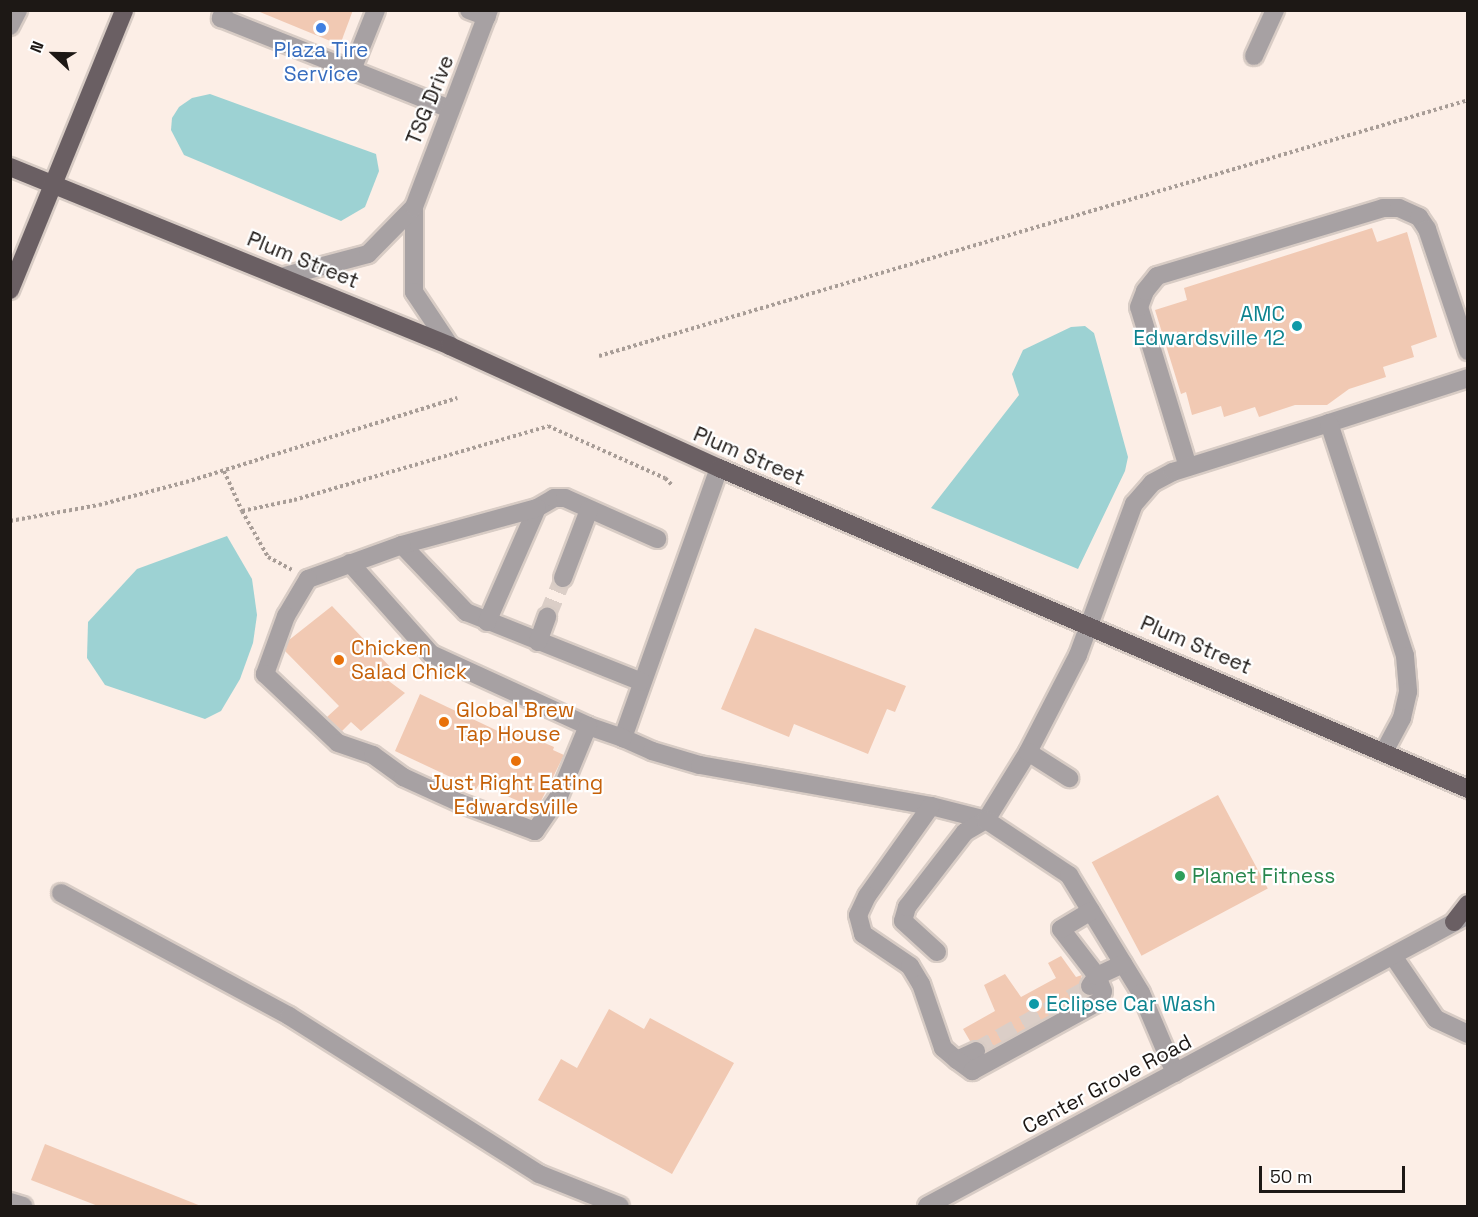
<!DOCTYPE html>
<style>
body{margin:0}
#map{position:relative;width:1478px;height:1217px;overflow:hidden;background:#fceee6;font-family:"Space Grotesk",sans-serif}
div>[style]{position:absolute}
.water>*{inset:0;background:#9dd2d3}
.building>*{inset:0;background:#f1c9b3;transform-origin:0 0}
.minor-tunnel>*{height:18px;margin-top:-9px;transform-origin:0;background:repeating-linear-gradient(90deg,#dbcec7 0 18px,transparent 0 27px)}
.path>*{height:4px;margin-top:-2px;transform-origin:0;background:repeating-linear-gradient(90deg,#a89d97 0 3px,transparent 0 6px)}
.roads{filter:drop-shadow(2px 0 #d8ccc5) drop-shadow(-2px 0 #d8ccc5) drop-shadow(0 2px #d8ccc5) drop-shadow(0 -2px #d8ccc5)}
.minor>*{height:18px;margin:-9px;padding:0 9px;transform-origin:9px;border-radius:9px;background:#a7a1a3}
.major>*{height:18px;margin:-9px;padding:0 9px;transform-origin:9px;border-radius:9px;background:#6a5f63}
.dots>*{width:16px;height:16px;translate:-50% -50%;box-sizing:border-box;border:3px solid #fff;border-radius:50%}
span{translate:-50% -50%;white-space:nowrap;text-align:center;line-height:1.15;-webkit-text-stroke:4.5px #fff;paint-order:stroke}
.shop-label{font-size:21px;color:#366cbe}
.street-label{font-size:21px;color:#1d1815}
.culture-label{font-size:21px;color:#0d838f}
.right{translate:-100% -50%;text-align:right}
.left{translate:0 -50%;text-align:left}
.food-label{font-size:21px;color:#c56008}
.leisure-label{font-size:21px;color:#27864d}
.frame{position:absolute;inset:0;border:12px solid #1d1815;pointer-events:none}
.north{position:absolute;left:24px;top:24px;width:60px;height:60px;-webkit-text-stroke:4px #fff;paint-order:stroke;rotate:292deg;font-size:16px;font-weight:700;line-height:24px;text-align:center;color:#1d1815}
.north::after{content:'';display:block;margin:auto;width:21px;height:27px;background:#1d1815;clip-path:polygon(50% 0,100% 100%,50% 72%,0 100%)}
.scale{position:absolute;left:1259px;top:1166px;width:146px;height:27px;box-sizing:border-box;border:3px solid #1d1815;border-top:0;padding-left:8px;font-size:18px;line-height:21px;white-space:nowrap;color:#1d1815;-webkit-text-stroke:4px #fff;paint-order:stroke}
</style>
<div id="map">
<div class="water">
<i style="clip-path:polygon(210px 94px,376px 154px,379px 171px,365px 207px,341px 221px,184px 155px,171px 130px,172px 118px,179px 107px,192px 98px)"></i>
<i style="clip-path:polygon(1085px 326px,1094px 333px,1128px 457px,1125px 471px,1078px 569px,931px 508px,1019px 395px,1012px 374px,1023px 350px,1071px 327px)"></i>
<i style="clip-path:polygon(227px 536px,252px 579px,257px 615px,253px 643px,240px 679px,221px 711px,205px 719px,105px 685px,87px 658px,88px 622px,137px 569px)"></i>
</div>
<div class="building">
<i style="clip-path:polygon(255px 10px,353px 10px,340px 45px)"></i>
<i style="clip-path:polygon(1372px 228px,1377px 242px,1407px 232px,1437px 337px,1411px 346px,1414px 357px,1383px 367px,1386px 377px,1349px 389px,1327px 405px,1295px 405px,1259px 417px,1255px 407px,1224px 417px,1221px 406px,1192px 415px,1186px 392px,1181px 394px,1155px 310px,1187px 300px,1184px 288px)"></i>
<i style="clip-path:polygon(332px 606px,395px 672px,386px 679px,405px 693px,361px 731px,351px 722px,342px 731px,331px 721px,327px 717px,339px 706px,285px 651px,289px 640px)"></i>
<i style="clip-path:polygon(755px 628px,906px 686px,895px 712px,887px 709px,868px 754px,794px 724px,789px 737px,721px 709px)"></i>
<i style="clip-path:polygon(420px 694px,502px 733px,505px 726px,554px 747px,553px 750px,564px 755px,539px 805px,530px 800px,528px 805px,479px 784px,476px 789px,395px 751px)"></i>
<i style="left:1218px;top:795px;width:106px;height:143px;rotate:62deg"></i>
<i style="clip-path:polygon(1061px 956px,1076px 977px,1082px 975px,1079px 986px,1086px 996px,987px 1050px,982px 1041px,970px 1041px,963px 1029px,995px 1011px,984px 985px,1005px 974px,1021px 997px,1056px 978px,1048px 963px)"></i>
<i style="clip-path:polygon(609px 1009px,644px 1029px,650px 1018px,734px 1063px,672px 1174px,538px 1100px,561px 1059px,577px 1068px)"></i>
<i style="clip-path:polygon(45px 1144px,201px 1206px,98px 1206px,31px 1180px)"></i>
</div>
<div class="minor-tunnel">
<i style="left:547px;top:617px;width:42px;rotate:-67.7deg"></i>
<i style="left:976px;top:1051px;width:129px;rotate:-29.1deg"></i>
</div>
<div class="path">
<i style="left:599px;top:356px;width:906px;rotate:-16.41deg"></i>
<i style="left:224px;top:471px;width:44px;rotate:65.8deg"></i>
<i style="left:242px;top:511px;width:53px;rotate:-11.9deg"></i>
<i style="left:294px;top:500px;width:265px;rotate:-16.2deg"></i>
<i style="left:548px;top:426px;width:128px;rotate:24deg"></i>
<i style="left:665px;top:478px;width:10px;rotate:45deg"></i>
<i style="left:242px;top:511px;width:53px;rotate:60.5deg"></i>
<i style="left:268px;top:557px;width:27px;rotate:28deg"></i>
<i style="left:10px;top:521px;width:90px;rotate:-10.2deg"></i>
<i style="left:99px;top:505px;width:90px;rotate:-14.8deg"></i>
<i style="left:186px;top:482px;width:284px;rotate:-17.2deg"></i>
</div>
<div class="roads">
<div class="minor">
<i style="left:224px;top:10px;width:9px;rotate:111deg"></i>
<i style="left:221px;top:18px;width:246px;rotate:21.7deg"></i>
<i style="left:469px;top:10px;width:19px;rotate:21deg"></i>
<i style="left:10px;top:26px;width:18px;rotate:-63deg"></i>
<i style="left:1254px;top:56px;width:51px;rotate:-65.5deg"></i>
<i style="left:352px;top:70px;width:65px;rotate:-68.2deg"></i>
<i style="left:414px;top:207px;width:85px;rotate:90deg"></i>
<i style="left:414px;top:292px;width:65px;rotate:56.3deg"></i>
<i style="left:285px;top:276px;width:86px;rotate:-14.8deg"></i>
<i style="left:368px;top:254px;width:66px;rotate:-45.6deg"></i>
<i style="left:414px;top:207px;width:211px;rotate:-69.2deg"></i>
<i style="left:1329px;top:423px;width:146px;rotate:-17.9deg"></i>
<i style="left:1188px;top:467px;width:167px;rotate:-107deg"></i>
<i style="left:1139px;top:307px;width:17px;rotate:-69deg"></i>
<i style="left:1145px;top:291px;width:19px;rotate:-51deg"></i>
<i style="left:1157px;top:276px;width:236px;rotate:-16.7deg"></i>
<i style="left:1383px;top:208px;width:16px"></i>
<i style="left:1399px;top:208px;width:22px;rotate:24deg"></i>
<i style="left:1419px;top:217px;width:14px;rotate:56deg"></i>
<i style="left:1427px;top:229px;width:129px;rotate:71.4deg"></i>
<i style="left:719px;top:468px;width:287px;rotate:109.6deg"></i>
<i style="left:623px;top:738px;width:32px;rotate:24deg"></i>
<i style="left:652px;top:751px;width:50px;rotate:16.3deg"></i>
<i style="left:700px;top:765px;width:235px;rotate:10.1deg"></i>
<i style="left:931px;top:806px;width:57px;rotate:14.3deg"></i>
<i style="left:986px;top:820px;width:80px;rotate:-58.3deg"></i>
<i style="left:1028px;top:752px;width:109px;rotate:-62.7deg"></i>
<i style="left:1078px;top:655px;width:161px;rotate:-69.7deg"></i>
<i style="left:1134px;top:504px;width:28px;rotate:-49deg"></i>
<i style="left:1152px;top:483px;width:24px;rotate:-28deg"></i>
<i style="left:1173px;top:472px;width:164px;rotate:-17.4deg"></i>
<i style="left:1329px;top:423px;width:245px;rotate:71.9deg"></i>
<i style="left:1405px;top:656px;width:36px;rotate:85deg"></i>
<i style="left:1408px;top:692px;width:27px;rotate:103deg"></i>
<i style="left:1402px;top:718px;width:38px;rotate:118deg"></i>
<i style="left:537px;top:508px;width:20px;rotate:-30deg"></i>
<i style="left:554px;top:498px;width:11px"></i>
<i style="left:565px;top:498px;width:101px;rotate:24deg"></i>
<i style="left:402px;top:545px;width:93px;rotate:46.3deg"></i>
<i style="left:466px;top:612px;width:189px;rotate:21.7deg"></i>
<i style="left:350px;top:563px;width:122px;rotate:48.3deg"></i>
<i style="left:431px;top:654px;width:173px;rotate:24.6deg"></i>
<i style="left:588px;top:726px;width:37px;rotate:19deg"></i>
<i style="left:563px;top:578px;width:73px;rotate:-69.1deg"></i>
<i style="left:487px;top:622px;width:124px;rotate:-66.3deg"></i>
<i style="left:537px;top:508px;width:140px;rotate:164.7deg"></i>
<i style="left:402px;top:545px;width:100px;rotate:160.1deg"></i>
<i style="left:308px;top:579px;width:43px;rotate:120.7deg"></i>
<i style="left:286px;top:616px;width:62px;rotate:109.9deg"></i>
<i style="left:265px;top:674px;width:100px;rotate:43.4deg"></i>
<i style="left:338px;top:743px;width:37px;rotate:19deg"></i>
<i style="left:373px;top:755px;width:37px;rotate:36deg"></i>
<i style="left:403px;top:777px;width:63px;rotate:24.5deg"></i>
<i style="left:460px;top:803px;width:80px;rotate:20.5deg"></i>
<i style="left:535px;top:831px;width:42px;rotate:-55.6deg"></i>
<i style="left:559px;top:796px;width:76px;rotate:-67.5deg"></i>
<i style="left:538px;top:642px;width:27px;rotate:-70deg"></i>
<i style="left:1028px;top:752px;width:49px;rotate:32.4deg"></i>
<i style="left:931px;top:806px;width:110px;rotate:125.4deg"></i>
<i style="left:867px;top:896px;width:21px;rotate:115deg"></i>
<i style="left:858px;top:915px;width:20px;rotate:75deg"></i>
<i style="left:863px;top:934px;width:57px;rotate:34.2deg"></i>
<i style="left:910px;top:966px;width:21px;rotate:59deg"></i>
<i style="left:921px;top:984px;width:68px;rotate:71deg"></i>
<i style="left:943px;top:1048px;width:18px;rotate:41deg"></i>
<i style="left:957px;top:1060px;width:21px;rotate:-25deg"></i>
<i style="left:61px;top:893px;width:259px;rotate:28.3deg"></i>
<i style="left:289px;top:1016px;width:296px;rotate:32.3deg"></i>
<i style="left:539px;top:1174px;width:87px;rotate:21.6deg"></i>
<i style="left:937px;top:952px;width:46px;rotate:-137.6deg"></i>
<i style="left:903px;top:921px;width:15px;rotate:-74deg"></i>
<i style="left:907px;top:907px;width:95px;rotate:-52.3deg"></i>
<i style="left:965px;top:832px;width:24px;rotate:-30deg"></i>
<i style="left:986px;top:820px;width:100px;rotate:33.5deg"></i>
<i style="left:1069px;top:875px;width:138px;rotate:58.6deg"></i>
<i style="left:1141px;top:993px;width:87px;rotate:67deg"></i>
<i style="left:1393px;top:956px;width:76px;rotate:55.7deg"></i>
<i style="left:1436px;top:1019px;width:35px;rotate:25deg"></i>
<i style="left:1090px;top:986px;width:12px;rotate:-55deg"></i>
<i style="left:1097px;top:976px;width:59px;rotate:-127.5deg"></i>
<i style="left:1061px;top:929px;width:35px;rotate:-31deg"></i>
<i style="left:957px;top:1060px;width:19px;rotate:36deg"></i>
<i style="left:972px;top:1071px;width:146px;rotate:-28.7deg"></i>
<i style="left:1100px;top:1001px;width:10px;rotate:-73deg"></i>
<i style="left:1103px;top:991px;width:16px;rotate:-112deg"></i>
<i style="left:1097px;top:976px;width:29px;rotate:-25deg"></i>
<i style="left:10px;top:1202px;width:14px;rotate:17deg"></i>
<i style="left:927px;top:1206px;width:614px;rotate:-28.28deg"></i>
</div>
<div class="major">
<i style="left:10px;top:167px;width:475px;rotate:22.1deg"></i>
<i style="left:450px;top:346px;width:295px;rotate:24.4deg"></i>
<i style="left:719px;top:468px;width:815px;rotate:23.2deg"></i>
<i style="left:10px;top:290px;width:302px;rotate:-67.8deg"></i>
<i style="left:1454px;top:922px;width:23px;rotate:-52deg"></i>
</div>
</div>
<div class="dots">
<i style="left:321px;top:28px;background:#3f7fe0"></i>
<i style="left:1297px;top:326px;background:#0f9aa8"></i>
<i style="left:339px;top:660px;background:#e8710a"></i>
<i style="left:444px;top:722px;background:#e8710a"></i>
<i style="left:516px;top:761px;background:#e8710a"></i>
<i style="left:1180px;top:876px;background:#2e9e5b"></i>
<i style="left:1034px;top:1004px;background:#0f9aa8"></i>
</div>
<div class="shop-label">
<span style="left:321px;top:62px">Plaza Tire<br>Service</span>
</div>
<div class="street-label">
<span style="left:430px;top:100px;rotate:-68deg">TSG Drive</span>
<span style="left:303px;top:260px;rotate:22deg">Plum Street</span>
<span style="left:749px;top:456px;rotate:23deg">Plum Street</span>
<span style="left:1196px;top:645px;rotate:23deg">Plum Street</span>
<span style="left:1107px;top:1084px;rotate:-28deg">Center Grove Road</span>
</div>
<div class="culture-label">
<span class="right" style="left:1285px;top:326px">AMC<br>Edwardsville 12</span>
<span class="left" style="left:1046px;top:1004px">Eclipse Car Wash</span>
</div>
<div class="food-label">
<span class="left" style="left:351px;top:660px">Chicken<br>Salad Chick</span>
<span class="left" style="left:456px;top:722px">Global Brew<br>Tap House</span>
<span style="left:516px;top:795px">Just Right Eating<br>Edwardsville</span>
</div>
<div class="leisure-label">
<span class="left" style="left:1192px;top:876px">Planet Fitness</span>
</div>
<div class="frame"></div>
<div class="north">N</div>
<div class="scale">50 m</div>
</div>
